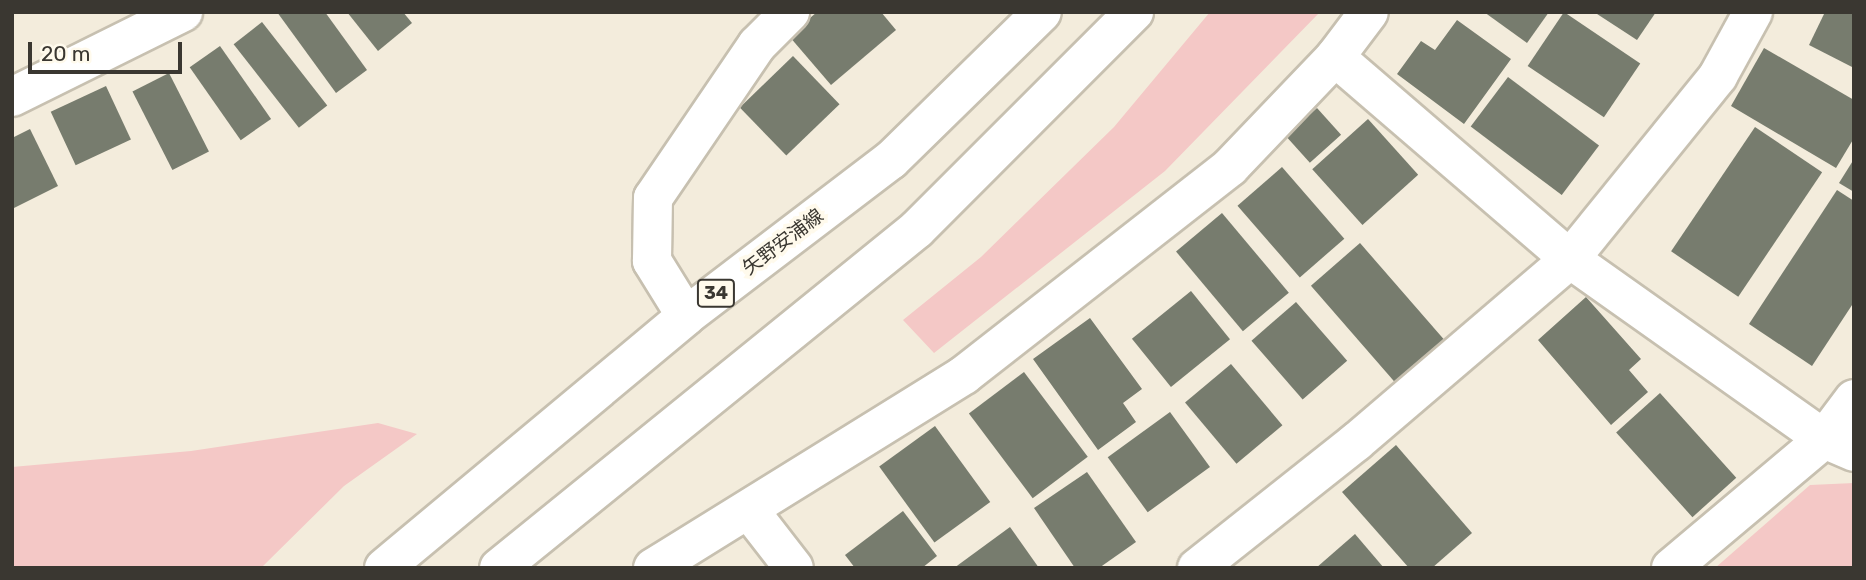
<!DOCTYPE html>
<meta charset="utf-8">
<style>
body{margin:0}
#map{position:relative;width:1866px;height:580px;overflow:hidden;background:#f3ecdc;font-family:Rubik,"Noto Sans JP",sans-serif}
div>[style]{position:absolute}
.green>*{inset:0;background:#f4c8c6}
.building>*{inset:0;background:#777c6e;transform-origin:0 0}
.roads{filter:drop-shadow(2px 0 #c7c0b0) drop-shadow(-2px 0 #c7c0b0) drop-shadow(0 2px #c7c0b0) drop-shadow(0 -2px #c7c0b0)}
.minor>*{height:38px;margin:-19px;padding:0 19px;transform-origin:19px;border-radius:19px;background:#fff}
.major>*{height:38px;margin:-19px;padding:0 19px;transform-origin:19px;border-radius:19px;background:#fff}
span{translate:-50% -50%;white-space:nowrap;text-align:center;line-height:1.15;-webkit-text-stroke:7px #fffaec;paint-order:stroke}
.shield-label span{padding:2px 5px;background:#fffaec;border:2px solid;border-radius:5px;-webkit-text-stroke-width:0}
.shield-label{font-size:18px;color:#3a3731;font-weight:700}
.street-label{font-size:19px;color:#3a3731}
.frame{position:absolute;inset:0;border:14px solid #3a3731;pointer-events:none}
.scale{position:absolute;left:28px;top:42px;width:154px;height:32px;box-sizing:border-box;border:4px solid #3a3731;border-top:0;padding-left:9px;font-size:21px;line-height:24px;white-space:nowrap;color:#3a3731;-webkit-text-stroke:5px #fffaec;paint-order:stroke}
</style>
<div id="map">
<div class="green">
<i style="clip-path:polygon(1210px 12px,1320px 12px,1165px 171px,934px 353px,903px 320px,981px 257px,1114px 127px)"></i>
<i style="clip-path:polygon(378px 423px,417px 434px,344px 486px,261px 568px,12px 568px,12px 467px,191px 451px)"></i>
<i style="clip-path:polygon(1854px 483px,1854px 568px,1715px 568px,1810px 485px)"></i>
</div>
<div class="building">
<i style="clip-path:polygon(277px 12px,325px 12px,367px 70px,336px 93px)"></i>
<i style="clip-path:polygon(347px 12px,403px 12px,412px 23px,378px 51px)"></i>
<i style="clip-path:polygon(817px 12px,881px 12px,896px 30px,831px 85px,789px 36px)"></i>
<i style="clip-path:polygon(1484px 12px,1549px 12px,1527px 43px)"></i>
<i style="left:1564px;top:12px;width:92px;height:65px;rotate:34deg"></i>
<i style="clip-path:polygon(1594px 12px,1656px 12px,1637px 40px)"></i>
<i style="clip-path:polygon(1825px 12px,1854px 12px,1854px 68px,1809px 45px)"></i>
<i style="clip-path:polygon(1457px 20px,1511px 59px,1464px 124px,1397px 74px,1421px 41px,1435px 50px)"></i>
<i style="left:262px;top:22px;width:106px;height:36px;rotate:52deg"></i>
<i style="left:220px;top:46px;width:89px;height:37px;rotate:55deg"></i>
<i style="clip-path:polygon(1764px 48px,1854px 100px,1854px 138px,1836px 168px,1731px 106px)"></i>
<i style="left:793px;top:56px;width:67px;height:74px;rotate:46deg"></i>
<i style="left:169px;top:73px;width:88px;height:41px;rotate:63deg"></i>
<i style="left:1508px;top:77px;width:114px;height:62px;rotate:37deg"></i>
<i style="left:106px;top:86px;width:59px;height:61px;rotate:65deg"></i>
<i style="left:1317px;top:108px;width:36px;height:42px;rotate:48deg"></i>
<i style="left:1368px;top:119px;width:75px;height:75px;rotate:48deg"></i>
<i style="left:1755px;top:127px;width:81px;height:150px;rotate:34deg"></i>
<i style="clip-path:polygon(30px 129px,58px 186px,12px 209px,12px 138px)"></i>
<i style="clip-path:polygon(1854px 159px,1854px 192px,1839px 183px)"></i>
<i style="left:1282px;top:167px;width:95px;height:59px;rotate:49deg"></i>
<i style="clip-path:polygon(1837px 190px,1854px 201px,1854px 302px,1812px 366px,1749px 324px)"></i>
<i style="left:1222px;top:213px;width:104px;height:60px;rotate:50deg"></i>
<i style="left:1360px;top:243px;width:129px;height:65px;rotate:49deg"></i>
<i style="left:1191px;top:291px;width:62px;height:76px;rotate:51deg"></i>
<i style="clip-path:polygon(1586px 297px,1641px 359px,1629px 370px,1648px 392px,1611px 425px,1538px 340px)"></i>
<i style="left:1296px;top:302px;width:78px;height:59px;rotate:49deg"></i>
<i style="clip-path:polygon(1090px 318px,1142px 389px,1123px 403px,1136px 422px,1098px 450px,1033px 359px)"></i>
<i style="left:1231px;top:364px;width:80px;height:60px;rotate:50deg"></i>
<i style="left:1024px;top:372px;width:106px;height:69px;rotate:53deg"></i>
<i style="left:1660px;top:393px;width:114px;height:59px;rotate:48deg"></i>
<i style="left:1170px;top:412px;width:68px;height:77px;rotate:54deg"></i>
<i style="left:935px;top:426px;width:94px;height:69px;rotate:54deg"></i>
<i style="clip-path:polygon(1396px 445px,1472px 533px,1432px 568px,1409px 568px,1342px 492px)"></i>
<i style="clip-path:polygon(1087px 472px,1136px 542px,1099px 568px,1075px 568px,1034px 508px)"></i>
<i style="clip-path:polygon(903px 511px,937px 556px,922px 568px,855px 568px,845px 555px)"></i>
<i style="clip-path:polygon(1010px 527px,1039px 568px,954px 568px)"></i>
<i style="clip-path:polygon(1355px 534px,1384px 568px,1316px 568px)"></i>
</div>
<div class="roads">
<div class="minor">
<i style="left:1335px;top:57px;width:310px;rotate:40.7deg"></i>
<i style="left:1570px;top:259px;width:311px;rotate:35.3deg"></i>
<i style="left:1824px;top:439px;width:33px;rotate:23deg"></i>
<i style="left:12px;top:97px;width:191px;rotate:-26.4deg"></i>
<i style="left:686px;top:316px;width:65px;rotate:-121.7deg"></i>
<i style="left:652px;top:261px;width:63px;rotate:-89.1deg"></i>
<i style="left:653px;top:198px;width:185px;rotate:-55.8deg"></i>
<i style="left:757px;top:45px;width:47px;rotate:-45deg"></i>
<i style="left:749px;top:510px;width:73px;rotate:52.2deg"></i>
<i style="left:653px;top:568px;width:366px;rotate:-31.8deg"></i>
<i style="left:964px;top:375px;width:338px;rotate:-38deg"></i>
<i style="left:1230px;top:167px;width:152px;rotate:-46.3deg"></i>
<i style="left:1335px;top:57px;width:56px;rotate:-52.9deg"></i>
<i style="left:1197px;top:568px;width:203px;rotate:-38.4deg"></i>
<i style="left:1356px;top:442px;width:282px;rotate:-40.5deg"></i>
<i style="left:1570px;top:259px;width:235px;rotate:-51deg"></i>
<i style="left:1718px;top:76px;width:73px;rotate:-61.3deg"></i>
<i style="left:1671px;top:568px;width:200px;rotate:-40.1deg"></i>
<i style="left:1824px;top:439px;width:50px;rotate:-53.1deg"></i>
</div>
<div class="major">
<i style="left:384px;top:568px;width:393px;rotate:-39.8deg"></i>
<i style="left:686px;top:316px;width:258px;rotate:-37.3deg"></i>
<i style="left:891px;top:160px;width:211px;rotate:-44.4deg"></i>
<i style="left:499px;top:568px;width:538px;rotate:-39.04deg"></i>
<i style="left:917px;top:229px;width:307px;rotate:-45deg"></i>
</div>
</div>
<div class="shield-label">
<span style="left:716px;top:293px">34</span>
</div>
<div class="street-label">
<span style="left:783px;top:242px;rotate:-37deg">矢野安浦線</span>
</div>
<div class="frame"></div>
<div class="scale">20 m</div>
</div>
